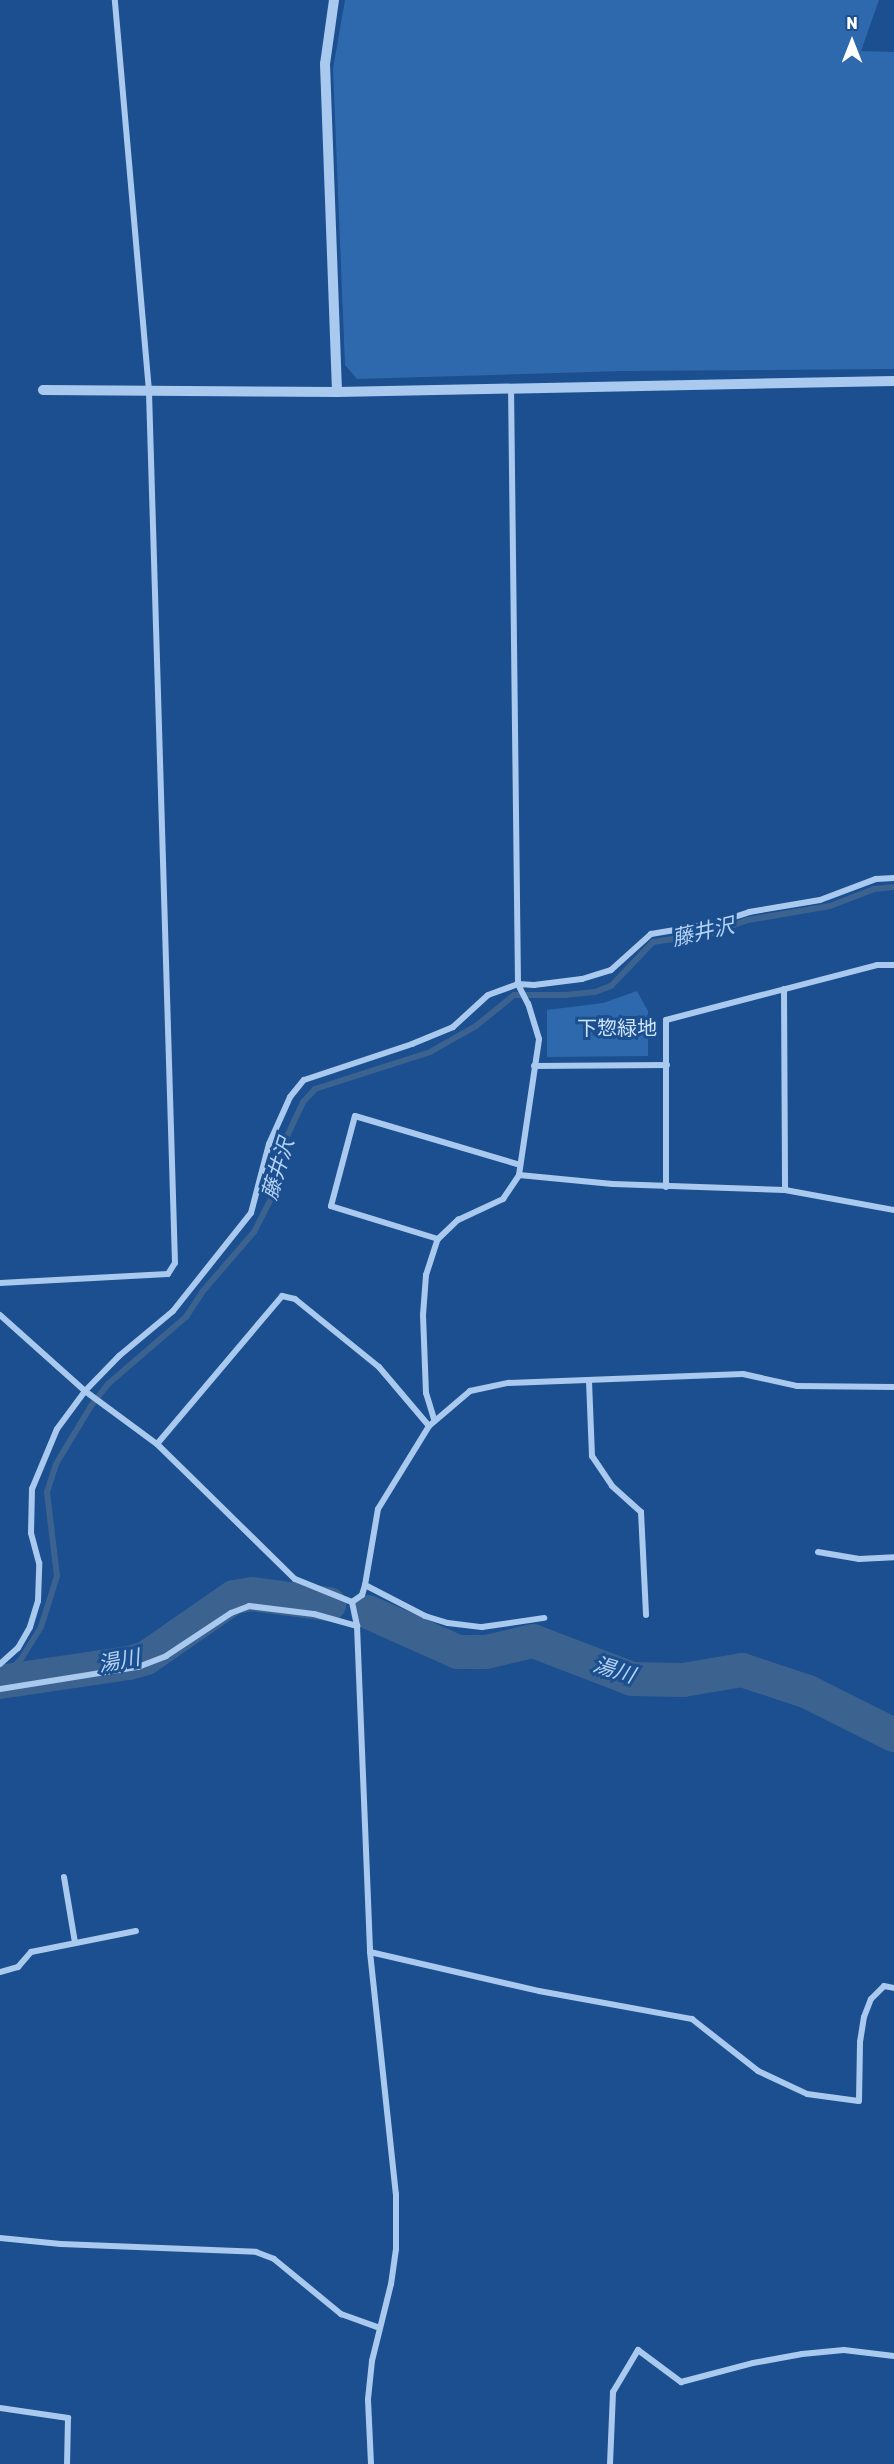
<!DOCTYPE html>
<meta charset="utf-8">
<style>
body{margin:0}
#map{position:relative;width:894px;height:2464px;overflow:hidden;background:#1b4f8f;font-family:Rubik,"Noto Sans JP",sans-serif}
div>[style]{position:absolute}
.green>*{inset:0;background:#2e69ad}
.stream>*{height:6px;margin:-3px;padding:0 3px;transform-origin:3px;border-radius:3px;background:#3c6290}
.river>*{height:34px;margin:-17px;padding:0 17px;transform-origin:17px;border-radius:17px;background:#3c6290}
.minor>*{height:6px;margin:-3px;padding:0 3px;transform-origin:3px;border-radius:3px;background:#a9c9ee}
.tertiary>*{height:10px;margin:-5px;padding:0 5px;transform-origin:5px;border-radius:5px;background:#a9c9ee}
span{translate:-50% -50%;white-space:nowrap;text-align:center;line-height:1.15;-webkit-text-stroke:6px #1b4f8f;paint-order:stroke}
.park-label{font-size:20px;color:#cfe3fa}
.water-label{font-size:21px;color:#b5d3f5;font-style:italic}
.north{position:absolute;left:822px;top:12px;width:60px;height:60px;-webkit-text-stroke:4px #1b4f8f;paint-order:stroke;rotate:0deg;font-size:16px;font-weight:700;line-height:24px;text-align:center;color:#fff}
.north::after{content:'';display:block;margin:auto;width:21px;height:27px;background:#fff;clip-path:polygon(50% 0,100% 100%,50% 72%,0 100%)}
</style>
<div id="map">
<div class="green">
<i style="clip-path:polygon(345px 0,879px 0,861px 51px,894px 52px,894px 369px,623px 371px,357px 379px,345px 365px,333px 69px)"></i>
<i style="clip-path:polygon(637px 991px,648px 1011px,648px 1056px,547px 1057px,547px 1010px,603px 1003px)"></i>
</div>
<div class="stream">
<i style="left:0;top:1681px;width:30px;rotate:-46deg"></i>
<i style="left:21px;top:1659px;width:38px;rotate:-58deg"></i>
<i style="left:41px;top:1627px;width:53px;rotate:-72.6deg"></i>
<i style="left:57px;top:1576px;width:85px;rotate:-96.8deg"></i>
<i style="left:47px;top:1492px;width:29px;rotate:-72deg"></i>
<i style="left:56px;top:1464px;width:68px;rotate:-58.9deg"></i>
<i style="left:91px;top:1406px;width:28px;rotate:-52deg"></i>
<i style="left:108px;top:1384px;width:103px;rotate:-40.7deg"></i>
<i style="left:186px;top:1317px;width:31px;rotate:-57deg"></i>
<i style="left:203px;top:1291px;width:78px;rotate:-49.2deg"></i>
<i style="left:254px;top:1232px;width:37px;rotate:-63deg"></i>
<i style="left:271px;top:1199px;width:53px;rotate:-78.1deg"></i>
<i style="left:282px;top:1147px;width:50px;rotate:-65deg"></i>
<i style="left:303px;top:1102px;width:18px;rotate:-47deg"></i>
<i style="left:315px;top:1089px;width:121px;rotate:-17.8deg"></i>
<i style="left:430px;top:1052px;width:53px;rotate:-29.5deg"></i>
<i style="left:476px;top:1026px;width:49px;rotate:-39.2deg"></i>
<i style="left:514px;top:995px;width:51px"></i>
<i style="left:565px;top:995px;width:30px;rotate:-6deg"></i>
<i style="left:595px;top:992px;width:17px;rotate:-21deg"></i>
<i style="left:611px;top:986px;width:61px;rotate:-46.3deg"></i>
<i style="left:653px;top:942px;width:60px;rotate:-8.7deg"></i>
<i style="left:712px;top:933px;width:38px;rotate:-20deg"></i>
<i style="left:748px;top:920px;width:83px;rotate:-9.7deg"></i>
<i style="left:830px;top:906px;width:47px;rotate:-21.1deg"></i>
<i style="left:874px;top:889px;width:20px;rotate:-6deg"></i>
</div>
<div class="river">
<i style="left:368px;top:1612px;width:98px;rotate:24deg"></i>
<i style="left:458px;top:1652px;width:28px"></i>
<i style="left:486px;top:1652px;width:48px;rotate:-13.2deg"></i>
<i style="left:533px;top:1641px;width:106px;rotate:21deg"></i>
<i style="left:632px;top:1679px;width:51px;rotate:1.1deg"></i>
<i style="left:683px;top:1680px;width:60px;rotate:-9.6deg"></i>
<i style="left:742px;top:1670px;width:70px;rotate:18.4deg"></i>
<i style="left:808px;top:1692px;width:96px;rotate:26.6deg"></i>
<i style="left:0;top:1682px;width:130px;rotate:-8.4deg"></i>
<i style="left:129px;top:1663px;width:18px;rotate:-16deg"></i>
<i style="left:146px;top:1658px;width:107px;rotate:-34.7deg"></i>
<i style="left:234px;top:1597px;width:18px;rotate:-9deg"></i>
<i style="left:252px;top:1594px;width:78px;rotate:7.4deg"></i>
</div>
<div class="minor">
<i style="left:784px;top:989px;width:201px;rotate:89.7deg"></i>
<i style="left:534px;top:1066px;width:133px;rotate:-0.4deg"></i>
<i style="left:519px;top:1175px;width:94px;rotate:5.5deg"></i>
<i style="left:613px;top:1184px;width:172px;rotate:2deg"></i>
<i style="left:785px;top:1190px;width:111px;rotate:10.4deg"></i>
<i style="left:666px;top:1187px;width:167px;rotate:-90deg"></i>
<i style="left:666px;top:1020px;width:218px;rotate:-14.6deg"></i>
<i style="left:877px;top:965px;width:17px"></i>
<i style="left:438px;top:1239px;width:112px;rotate:-162.9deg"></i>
<i style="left:331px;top:1206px;width:93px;rotate:-75.1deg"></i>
<i style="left:355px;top:1116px;width:172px;rotate:16.5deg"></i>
<i style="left:0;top:1283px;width:168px;rotate:-3.1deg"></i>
<i style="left:168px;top:1274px;width:13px;rotate:-58deg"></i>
<i style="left:175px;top:1263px;width:872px;rotate:-91.71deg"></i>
<i style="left:149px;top:391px;width:392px;rotate:-95deg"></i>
<i style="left:0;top:1315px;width:114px;rotate:41.8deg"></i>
<i style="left:85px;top:1391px;width:89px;rotate:36.4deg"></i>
<i style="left:157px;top:1444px;width:193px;rotate:44.4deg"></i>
<i style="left:295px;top:1579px;width:61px;rotate:22deg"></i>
<i style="left:589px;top:1381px;width:75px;rotate:87.7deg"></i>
<i style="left:592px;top:1456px;width:36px;rotate:56deg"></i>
<i style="left:612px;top:1486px;width:39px;rotate:42deg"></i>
<i style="left:641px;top:1512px;width:103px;rotate:87.2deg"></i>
<i style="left:434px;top:1419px;width:27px;rotate:-107deg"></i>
<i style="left:426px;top:1393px;width:78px;rotate:-92.2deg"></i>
<i style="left:423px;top:1315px;width:40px;rotate:-85.7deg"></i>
<i style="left:426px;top:1275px;width:38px;rotate:-72deg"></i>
<i style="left:438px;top:1239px;width:28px;rotate:-44deg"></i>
<i style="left:458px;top:1220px;width:50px;rotate:-25deg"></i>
<i style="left:503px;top:1199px;width:29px;rotate:-56deg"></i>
<i style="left:519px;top:1175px;width:137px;rotate:-81.6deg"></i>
<i style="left:539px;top:1039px;width:37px;rotate:-107deg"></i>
<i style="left:528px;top:1004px;width:22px;rotate:-117deg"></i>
<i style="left:518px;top:984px;width:596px;rotate:-90.67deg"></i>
<i style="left:157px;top:1444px;width:194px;rotate:-49.8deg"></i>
<i style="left:282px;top:1296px;width:13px;rotate:13deg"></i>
<i style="left:295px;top:1299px;width:108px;rotate:39deg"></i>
<i style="left:379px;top:1367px;width:77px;rotate:49.7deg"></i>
<i style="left:818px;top:1552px;width:42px;rotate:9.7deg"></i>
<i style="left:859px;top:1559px;width:35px;rotate:-3deg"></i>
<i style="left:365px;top:1585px;width:68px;rotate:27.3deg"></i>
<i style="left:425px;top:1616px;width:24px;rotate:17deg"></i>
<i style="left:448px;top:1623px;width:34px;rotate:7deg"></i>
<i style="left:482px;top:1627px;width:63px;rotate:-8.3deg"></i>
<i style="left:352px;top:1602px;width:25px;rotate:78deg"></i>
<i style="left:357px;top:1626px;width:326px;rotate:87.7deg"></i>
<i style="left:370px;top:1952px;width:243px;rotate:83.9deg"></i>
<i style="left:396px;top:2194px;width:55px;rotate:90deg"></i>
<i style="left:396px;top:2249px;width:35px;rotate:98deg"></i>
<i style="left:391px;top:2284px;width:79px;rotate:103.9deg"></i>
<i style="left:372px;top:2361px;width:39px;rotate:96deg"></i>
<i style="left:368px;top:2400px;width:64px;rotate:87.3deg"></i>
<i style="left:352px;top:1602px;width:12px;rotate:-35deg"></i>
<i style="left:362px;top:1595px;width:10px;rotate:-73deg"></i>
<i style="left:365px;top:1585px;width:77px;rotate:-80.3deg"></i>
<i style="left:378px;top:1509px;width:97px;rotate:-58.4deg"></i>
<i style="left:429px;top:1426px;width:54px;rotate:-40.5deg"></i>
<i style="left:470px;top:1391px;width:40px;rotate:-12deg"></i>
<i style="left:509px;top:1383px;width:234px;rotate:-2.2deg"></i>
<i style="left:743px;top:1374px;width:55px;rotate:12.5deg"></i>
<i style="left:797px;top:1386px;width:97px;rotate:0.6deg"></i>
<i style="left:0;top:1664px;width:24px;rotate:-42deg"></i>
<i style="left:18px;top:1648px;width:24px;rotate:-60deg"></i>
<i style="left:30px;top:1627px;width:27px;rotate:-73deg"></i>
<i style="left:38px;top:1601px;width:38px;rotate:-88deg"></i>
<i style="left:39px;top:1563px;width:31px;rotate:-105deg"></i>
<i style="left:31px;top:1533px;width:44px;rotate:-88.7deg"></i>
<i style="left:32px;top:1489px;width:65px;rotate:-67.4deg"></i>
<i style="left:57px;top:1429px;width:47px;rotate:-53.6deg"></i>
<i style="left:85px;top:1391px;width:49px;rotate:-45.8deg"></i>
<i style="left:119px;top:1356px;width:70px;rotate:-39.8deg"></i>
<i style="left:173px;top:1311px;width:125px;rotate:-51.5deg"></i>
<i style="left:251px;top:1213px;width:71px;rotate:-75.4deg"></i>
<i style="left:269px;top:1144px;width:51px;rotate:-65.9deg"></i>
<i style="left:290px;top:1097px;width:22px;rotate:-51deg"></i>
<i style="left:304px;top:1080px;width:114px;rotate:-18.4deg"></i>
<i style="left:412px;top:1044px;width:44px;rotate:-22.5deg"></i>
<i style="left:453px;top:1027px;width:47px;rotate:-42.4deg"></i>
<i style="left:488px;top:995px;width:32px;rotate:-20deg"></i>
<i style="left:518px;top:984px;width:16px;rotate:4deg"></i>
<i style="left:534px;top:985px;width:48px;rotate:-7.1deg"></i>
<i style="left:582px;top:979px;width:30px;rotate:-17deg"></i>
<i style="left:611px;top:970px;width:54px;rotate:-42deg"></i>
<i style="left:651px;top:934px;width:66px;rotate:-9.6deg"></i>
<i style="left:716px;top:923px;width:35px;rotate:-18deg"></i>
<i style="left:749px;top:912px;width:72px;rotate:-9.6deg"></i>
<i style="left:820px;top:900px;width:60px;rotate:-20.6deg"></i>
<i style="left:876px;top:879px;width:18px;rotate:-3deg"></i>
<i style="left:0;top:1689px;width:140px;rotate:-9.1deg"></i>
<i style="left:138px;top:1667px;width:30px;rotate:-21deg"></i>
<i style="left:166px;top:1656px;width:78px;rotate:-33.5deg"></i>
<i style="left:231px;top:1613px;width:19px;rotate:-21deg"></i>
<i style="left:249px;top:1606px;width:65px;rotate:7deg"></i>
<i style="left:314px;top:1614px;width:45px;rotate:15.6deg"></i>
<i style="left:64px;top:1877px;width:67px;rotate:80.5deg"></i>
<i style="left:370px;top:1952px;width:173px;rotate:13deg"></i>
<i style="left:539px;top:1991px;width:156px;rotate:10.4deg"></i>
<i style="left:692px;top:2019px;width:84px;rotate:38.2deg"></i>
<i style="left:758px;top:2071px;width:54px;rotate:25.1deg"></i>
<i style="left:807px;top:2094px;width:52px;rotate:7.7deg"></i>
<i style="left:859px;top:2101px;width:59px;rotate:-89deg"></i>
<i style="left:860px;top:2042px;width:25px;rotate:-81deg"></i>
<i style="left:864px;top:2017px;width:19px;rotate:-69deg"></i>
<i style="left:871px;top:1999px;width:18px;rotate:-45deg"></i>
<i style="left:884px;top:1986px;width:10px;rotate:11deg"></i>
<i style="left:0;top:1972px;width:19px;rotate:-16deg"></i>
<i style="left:18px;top:1967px;width:20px;rotate:-49deg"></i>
<i style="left:31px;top:1952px;width:107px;rotate:-11.3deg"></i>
<i style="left:0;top:2238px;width:61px;rotate:5.6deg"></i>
<i style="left:61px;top:2244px;width:195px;rotate:2.3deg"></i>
<i style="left:256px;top:2252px;width:19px;rotate:21deg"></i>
<i style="left:274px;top:2259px;width:87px;rotate:39.4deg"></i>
<i style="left:341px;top:2314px;width:41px;rotate:19.7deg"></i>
<i style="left:0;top:2408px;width:69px;rotate:8.4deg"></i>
<i style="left:68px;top:2418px;width:46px;rotate:91.2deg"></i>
<i style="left:610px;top:2464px;width:72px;rotate:-87.6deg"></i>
<i style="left:613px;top:2392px;width:49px;rotate:-59.2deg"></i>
<i style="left:638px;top:2350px;width:54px;rotate:36.7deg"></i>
<i style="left:681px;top:2382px;width:74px;rotate:-14.8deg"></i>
<i style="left:753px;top:2363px;width:50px;rotate:-10.4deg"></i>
<i style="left:802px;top:2354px;width:42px;rotate:-5.4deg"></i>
<i style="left:844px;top:2350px;width:50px;rotate:6.8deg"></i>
</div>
<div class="tertiary">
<i style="left:334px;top:0;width:65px;rotate:98deg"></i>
<i style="left:325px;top:64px;width:328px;rotate:87.9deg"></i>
<i style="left:43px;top:390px;width:294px;rotate:0.4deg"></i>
<i style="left:337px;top:392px;width:557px;rotate:-1.13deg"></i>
</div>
<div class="park-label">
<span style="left:617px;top:1028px">下惣緑地</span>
</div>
<div class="water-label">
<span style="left:703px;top:932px;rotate:-13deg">藤井沢</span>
<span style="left:278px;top:1169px;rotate:-73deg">藤井沢</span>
<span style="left:119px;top:1661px;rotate:-11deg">湯川</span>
<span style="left:614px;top:1670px;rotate:17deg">湯川</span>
</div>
<div class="north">N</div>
</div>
